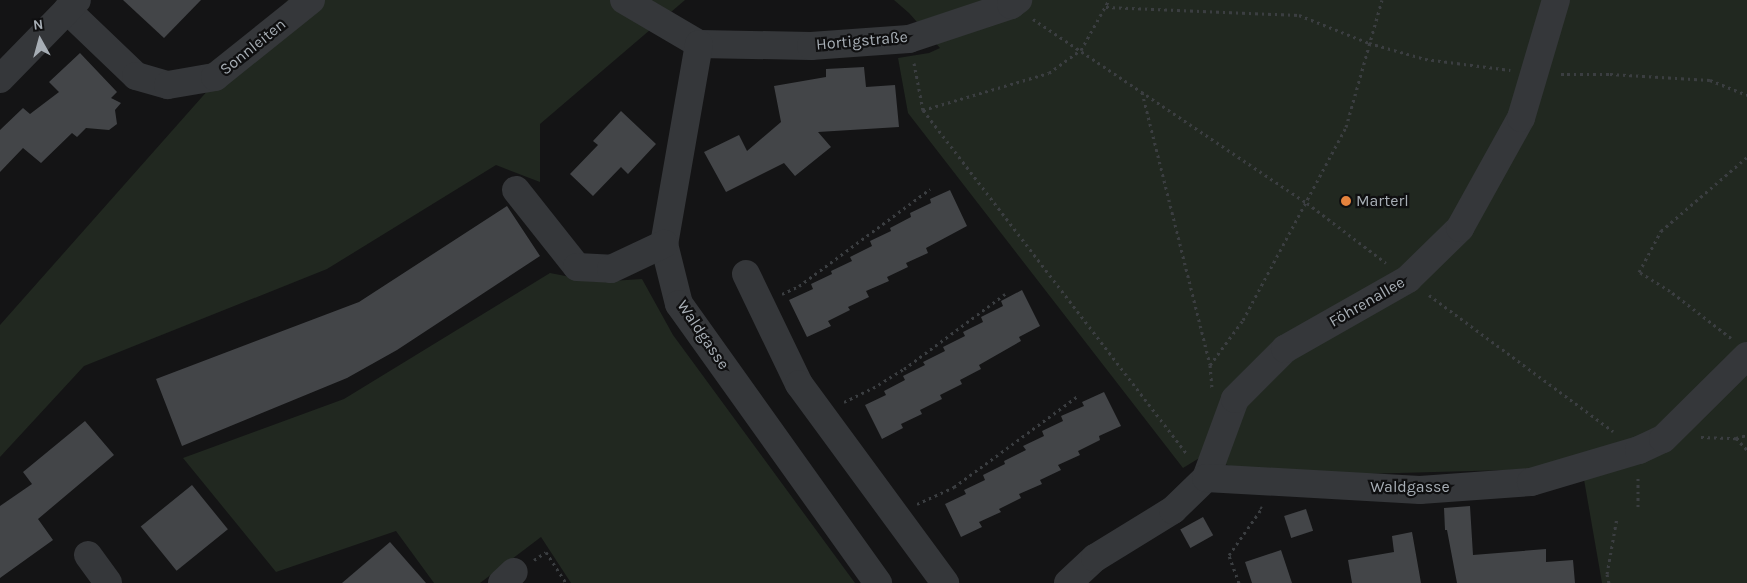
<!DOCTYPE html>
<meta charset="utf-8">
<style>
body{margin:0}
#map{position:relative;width:1747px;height:583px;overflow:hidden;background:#141415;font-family:Karla,sans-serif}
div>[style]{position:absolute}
.green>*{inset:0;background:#212820}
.building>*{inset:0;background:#434548;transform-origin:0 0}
.path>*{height:3px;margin-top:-1.5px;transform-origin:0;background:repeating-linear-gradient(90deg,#3b3e41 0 2.5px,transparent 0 6.5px)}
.minor>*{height:28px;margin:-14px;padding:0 14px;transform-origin:14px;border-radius:14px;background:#35373a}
.dots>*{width:14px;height:14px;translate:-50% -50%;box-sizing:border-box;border:2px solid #0f0f10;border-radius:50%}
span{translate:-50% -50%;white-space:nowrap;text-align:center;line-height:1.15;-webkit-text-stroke:4.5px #0f0f10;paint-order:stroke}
.street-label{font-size:16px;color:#a7aeb5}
.poi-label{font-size:16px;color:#a7aeb5}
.left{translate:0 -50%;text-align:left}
.north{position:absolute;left:15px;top:15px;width:50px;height:50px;-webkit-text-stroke:4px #0f0f10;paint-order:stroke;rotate:353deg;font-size:14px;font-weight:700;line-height:20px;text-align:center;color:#a7aeb5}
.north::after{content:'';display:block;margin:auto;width:18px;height:22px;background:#a7aeb5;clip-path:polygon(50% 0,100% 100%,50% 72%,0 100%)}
</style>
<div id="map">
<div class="green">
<i style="clip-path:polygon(288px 0,685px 0,540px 124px,540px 182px,496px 165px,327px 269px,84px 366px,0 457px,0 325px)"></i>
<i style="clip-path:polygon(894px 0,1747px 0,1747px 583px,1602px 583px,1582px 468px,1362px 474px,1241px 469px,1201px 457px,1183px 468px,908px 113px,898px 58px,929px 53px,940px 48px,909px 13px)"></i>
<i style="clip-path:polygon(550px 273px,596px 282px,642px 279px,673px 335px,855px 583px,571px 583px,541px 537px,480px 583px,434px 583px,396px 531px,276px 572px,183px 458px,344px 399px)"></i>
</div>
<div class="building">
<i style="clip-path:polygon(123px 0,201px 0,164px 38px)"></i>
<i style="clip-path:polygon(80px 53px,117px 92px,111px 98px,121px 103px,115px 110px,117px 124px,109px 130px,86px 128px,77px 137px,72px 133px,41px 163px,23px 148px,0 172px,0 130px,23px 108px,30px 114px,59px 92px,49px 82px)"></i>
<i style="clip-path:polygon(864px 67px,866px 87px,895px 85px,899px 127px,818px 132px,831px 147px,795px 176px,784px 163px,726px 192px,704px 152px,739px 135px,747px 151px,781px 122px,774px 86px,826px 77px,826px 69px)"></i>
<i style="clip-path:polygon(621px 111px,656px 144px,628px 174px,621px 167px,593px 196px,570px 174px,598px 145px,593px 141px)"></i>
<i style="clip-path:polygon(950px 190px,967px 226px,926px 248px,928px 253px,906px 263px,908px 267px,887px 277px,889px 281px,866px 291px,869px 297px,848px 307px,850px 310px,828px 321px,831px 326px,807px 337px,789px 300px,813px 289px,811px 284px,832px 274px,831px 271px,852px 261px,850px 257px,872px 246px,870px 241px,891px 231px,890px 228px,911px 217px,910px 213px,931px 203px,930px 199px)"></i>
<i style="clip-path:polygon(507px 206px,540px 256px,397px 350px,347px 378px,182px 446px,156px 379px,359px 302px)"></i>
<i style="clip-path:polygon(1022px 290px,1040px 326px,1019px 337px,1021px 341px,979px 365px,981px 369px,960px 380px,962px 384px,940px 395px,942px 399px,920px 410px,922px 414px,901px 424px,903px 428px,882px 439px,865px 405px,886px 395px,884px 391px,905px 380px,903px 376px,925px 365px,923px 362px,945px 351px,943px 347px,965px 336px,963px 332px,983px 322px,981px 317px,1003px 306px,1001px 301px)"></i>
<i style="clip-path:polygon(1104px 392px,1121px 426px,1099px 436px,1100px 440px,1078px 451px,1080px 455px,1058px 465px,1061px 470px,1040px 480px,1042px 484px,1019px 494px,1021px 498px,999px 509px,1001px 512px,979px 522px,982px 527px,961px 537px,945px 504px,966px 494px,964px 490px,985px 480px,983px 475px,1005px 464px,1004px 461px,1026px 450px,1023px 446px,1044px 436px,1042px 431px,1063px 421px,1061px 416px,1084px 406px,1082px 402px)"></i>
<i style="clip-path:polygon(85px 421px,114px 455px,38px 519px,53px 540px,0 578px,0 506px,32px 484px,23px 472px)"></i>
<i style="left:192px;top:485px;width:57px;height:66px;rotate:51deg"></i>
<i style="clip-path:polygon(1470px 506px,1473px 555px,1546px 549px,1546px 562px,1573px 560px,1575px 583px,1457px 583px,1447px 530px,1445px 530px,1444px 508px)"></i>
<i style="left:1306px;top:509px;width:23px;height:23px;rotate:72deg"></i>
<i style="left:1203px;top:517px;width:21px;height:26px;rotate:61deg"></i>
<i style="clip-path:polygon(1412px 532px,1421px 583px,1352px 583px,1348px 560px,1394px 552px,1392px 536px)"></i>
<i style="clip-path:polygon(390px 542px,426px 583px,342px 583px)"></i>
<i style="clip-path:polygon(1281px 550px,1292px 583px,1252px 583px,1245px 562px)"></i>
</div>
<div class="path">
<i style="left:1106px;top:7px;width:193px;rotate:2.4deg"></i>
<i style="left:1299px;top:15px;width:75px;rotate:21.8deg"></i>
<i style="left:1369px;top:43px;width:58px;rotate:15.9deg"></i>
<i style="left:1425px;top:59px;width:86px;rotate:7.4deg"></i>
<i style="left:1033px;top:19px;width:330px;rotate:33.9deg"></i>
<i style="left:1307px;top:203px;width:99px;rotate:37.2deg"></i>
<i style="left:914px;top:63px;width:48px;rotate:79.2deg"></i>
<i style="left:923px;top:110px;width:434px;rotate:52.5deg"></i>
<i style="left:1561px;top:74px;width:49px"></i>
<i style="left:1610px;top:74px;width:100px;rotate:3.4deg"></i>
<i style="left:1710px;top:80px;width:40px;rotate:22deg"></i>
<i style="left:1142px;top:92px;width:281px;rotate:76deg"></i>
<i style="left:1210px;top:365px;width:23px;rotate:85deg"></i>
<i style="left:923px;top:110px;width:131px;rotate:-16.4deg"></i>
<i style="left:1049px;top:73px;width:39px;rotate:-36deg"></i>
<i style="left:1081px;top:50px;width:57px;rotate:-60.8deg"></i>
<i style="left:782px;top:294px;width:19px;rotate:-25deg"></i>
<i style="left:799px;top:286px;width:163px;rotate:-36.5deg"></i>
<i style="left:1429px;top:295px;width:229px;rotate:36.5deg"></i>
<i style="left:1731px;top:338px;width:77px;rotate:-142.4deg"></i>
<i style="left:1670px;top:291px;width:36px;rotate:-148deg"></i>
<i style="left:1639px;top:272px;width:47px;rotate:-61.8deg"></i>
<i style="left:1661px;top:231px;width:113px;rotate:-40.7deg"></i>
<i style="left:1210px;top:365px;width:56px;rotate:-53.7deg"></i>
<i style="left:1243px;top:320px;width:219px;rotate:-61.9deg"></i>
<i style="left:1346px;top:127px;width:132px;rotate:-74.2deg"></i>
<i style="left:844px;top:402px;width:32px;rotate:-26deg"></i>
<i style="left:873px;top:388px;width:36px;rotate:-32deg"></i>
<i style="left:904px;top:369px;width:126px;rotate:-36.6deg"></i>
<i style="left:1701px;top:437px;width:35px;rotate:2deg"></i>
<i style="left:1736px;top:438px;width:11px;rotate:-15deg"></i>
<i style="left:1736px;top:438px;width:16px;rotate:47deg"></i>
<i style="left:917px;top:504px;width:41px;rotate:-24.7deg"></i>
<i style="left:954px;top:487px;width:154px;rotate:-36.3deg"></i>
<i style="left:1638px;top:507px;width:31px;rotate:-90deg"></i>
<i style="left:534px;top:560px;width:14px;rotate:-34deg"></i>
<i style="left:546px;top:552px;width:37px;rotate:57deg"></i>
<i style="left:1239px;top:583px;width:30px;rotate:-110deg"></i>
<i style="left:1229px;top:555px;width:57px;rotate:-54.9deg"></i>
<i style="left:1262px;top:508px;width:2px;rotate:-153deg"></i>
<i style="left:1609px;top:583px;width:9px;rotate:-103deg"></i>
<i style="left:1607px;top:574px;width:58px;rotate:-80deg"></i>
</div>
<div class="minor">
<i style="left:624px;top:0;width:87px;rotate:30.4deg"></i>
<i style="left:699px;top:44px;width:112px;rotate:1deg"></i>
<i style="left:811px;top:46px;width:98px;rotate:-4.1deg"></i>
<i style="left:909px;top:39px;width:108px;rotate:-18.4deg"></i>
<i style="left:1011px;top:5px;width:9px;rotate:-36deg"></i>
<i style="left:67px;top:10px;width:95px;rotate:43.7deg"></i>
<i style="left:136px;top:76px;width:33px;rotate:16deg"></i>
<i style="left:168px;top:85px;width:48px;rotate:-9.7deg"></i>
<i style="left:215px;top:77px;width:123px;rotate:-38.7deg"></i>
<i style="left:699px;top:44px;width:203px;rotate:99.9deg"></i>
<i style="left:664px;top:244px;width:62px;rotate:76deg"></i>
<i style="left:679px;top:304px;width:343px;rotate:54.5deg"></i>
<i style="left:0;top:79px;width:110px;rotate:-45.7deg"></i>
<i style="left:516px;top:190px;width:98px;rotate:51.6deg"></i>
<i style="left:577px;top:267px;width:34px;rotate:3deg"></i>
<i style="left:611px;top:269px;width:59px;rotate:-25.3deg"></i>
<i style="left:746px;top:274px;width:122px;rotate:64.3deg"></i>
<i style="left:799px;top:384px;width:247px;rotate:53.7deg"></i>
<i style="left:1206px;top:478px;width:84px;rotate:-69.8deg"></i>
<i style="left:1235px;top:399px;width:71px;rotate:-45deg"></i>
<i style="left:1285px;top:349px;width:142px;rotate:-29.6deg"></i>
<i style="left:1408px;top:279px;width:73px;rotate:-44.4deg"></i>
<i style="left:1460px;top:228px;width:126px;rotate:-61deg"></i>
<i style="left:1521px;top:118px;width:123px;rotate:-73.5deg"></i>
<i style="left:88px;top:555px;width:34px;rotate:54deg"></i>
<i style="left:502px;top:583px;width:16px;rotate:-43deg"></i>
<i style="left:1068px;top:583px;width:37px;rotate:-43deg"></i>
<i style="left:1095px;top:558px;width:92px;rotate:-31.6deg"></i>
<i style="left:1173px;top:510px;width:46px;rotate:-44.1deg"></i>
<i style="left:1206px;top:478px;width:214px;rotate:3.2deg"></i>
<i style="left:1420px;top:490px;width:111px;rotate:-4.1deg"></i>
<i style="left:1531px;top:482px;width:113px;rotate:-16.5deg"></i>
<i style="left:1639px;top:450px;width:26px;rotate:-25deg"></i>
<i style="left:1663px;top:439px;width:118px;rotate:-44.7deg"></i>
</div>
<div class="dots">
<i style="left:1346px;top:201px;background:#e5833d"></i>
</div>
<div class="street-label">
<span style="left:862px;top:41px;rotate:-5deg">Hortigstraße</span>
<span style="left:253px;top:47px;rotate:-39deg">Sonnleiten</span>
<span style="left:1367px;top:302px;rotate:-30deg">Föhrenallee</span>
<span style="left:703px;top:335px;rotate:56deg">Waldgasse</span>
<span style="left:1410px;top:487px">Waldgasse</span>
</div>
<div class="poi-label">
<span class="left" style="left:1356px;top:201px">Marterl</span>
</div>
<div class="north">N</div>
</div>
